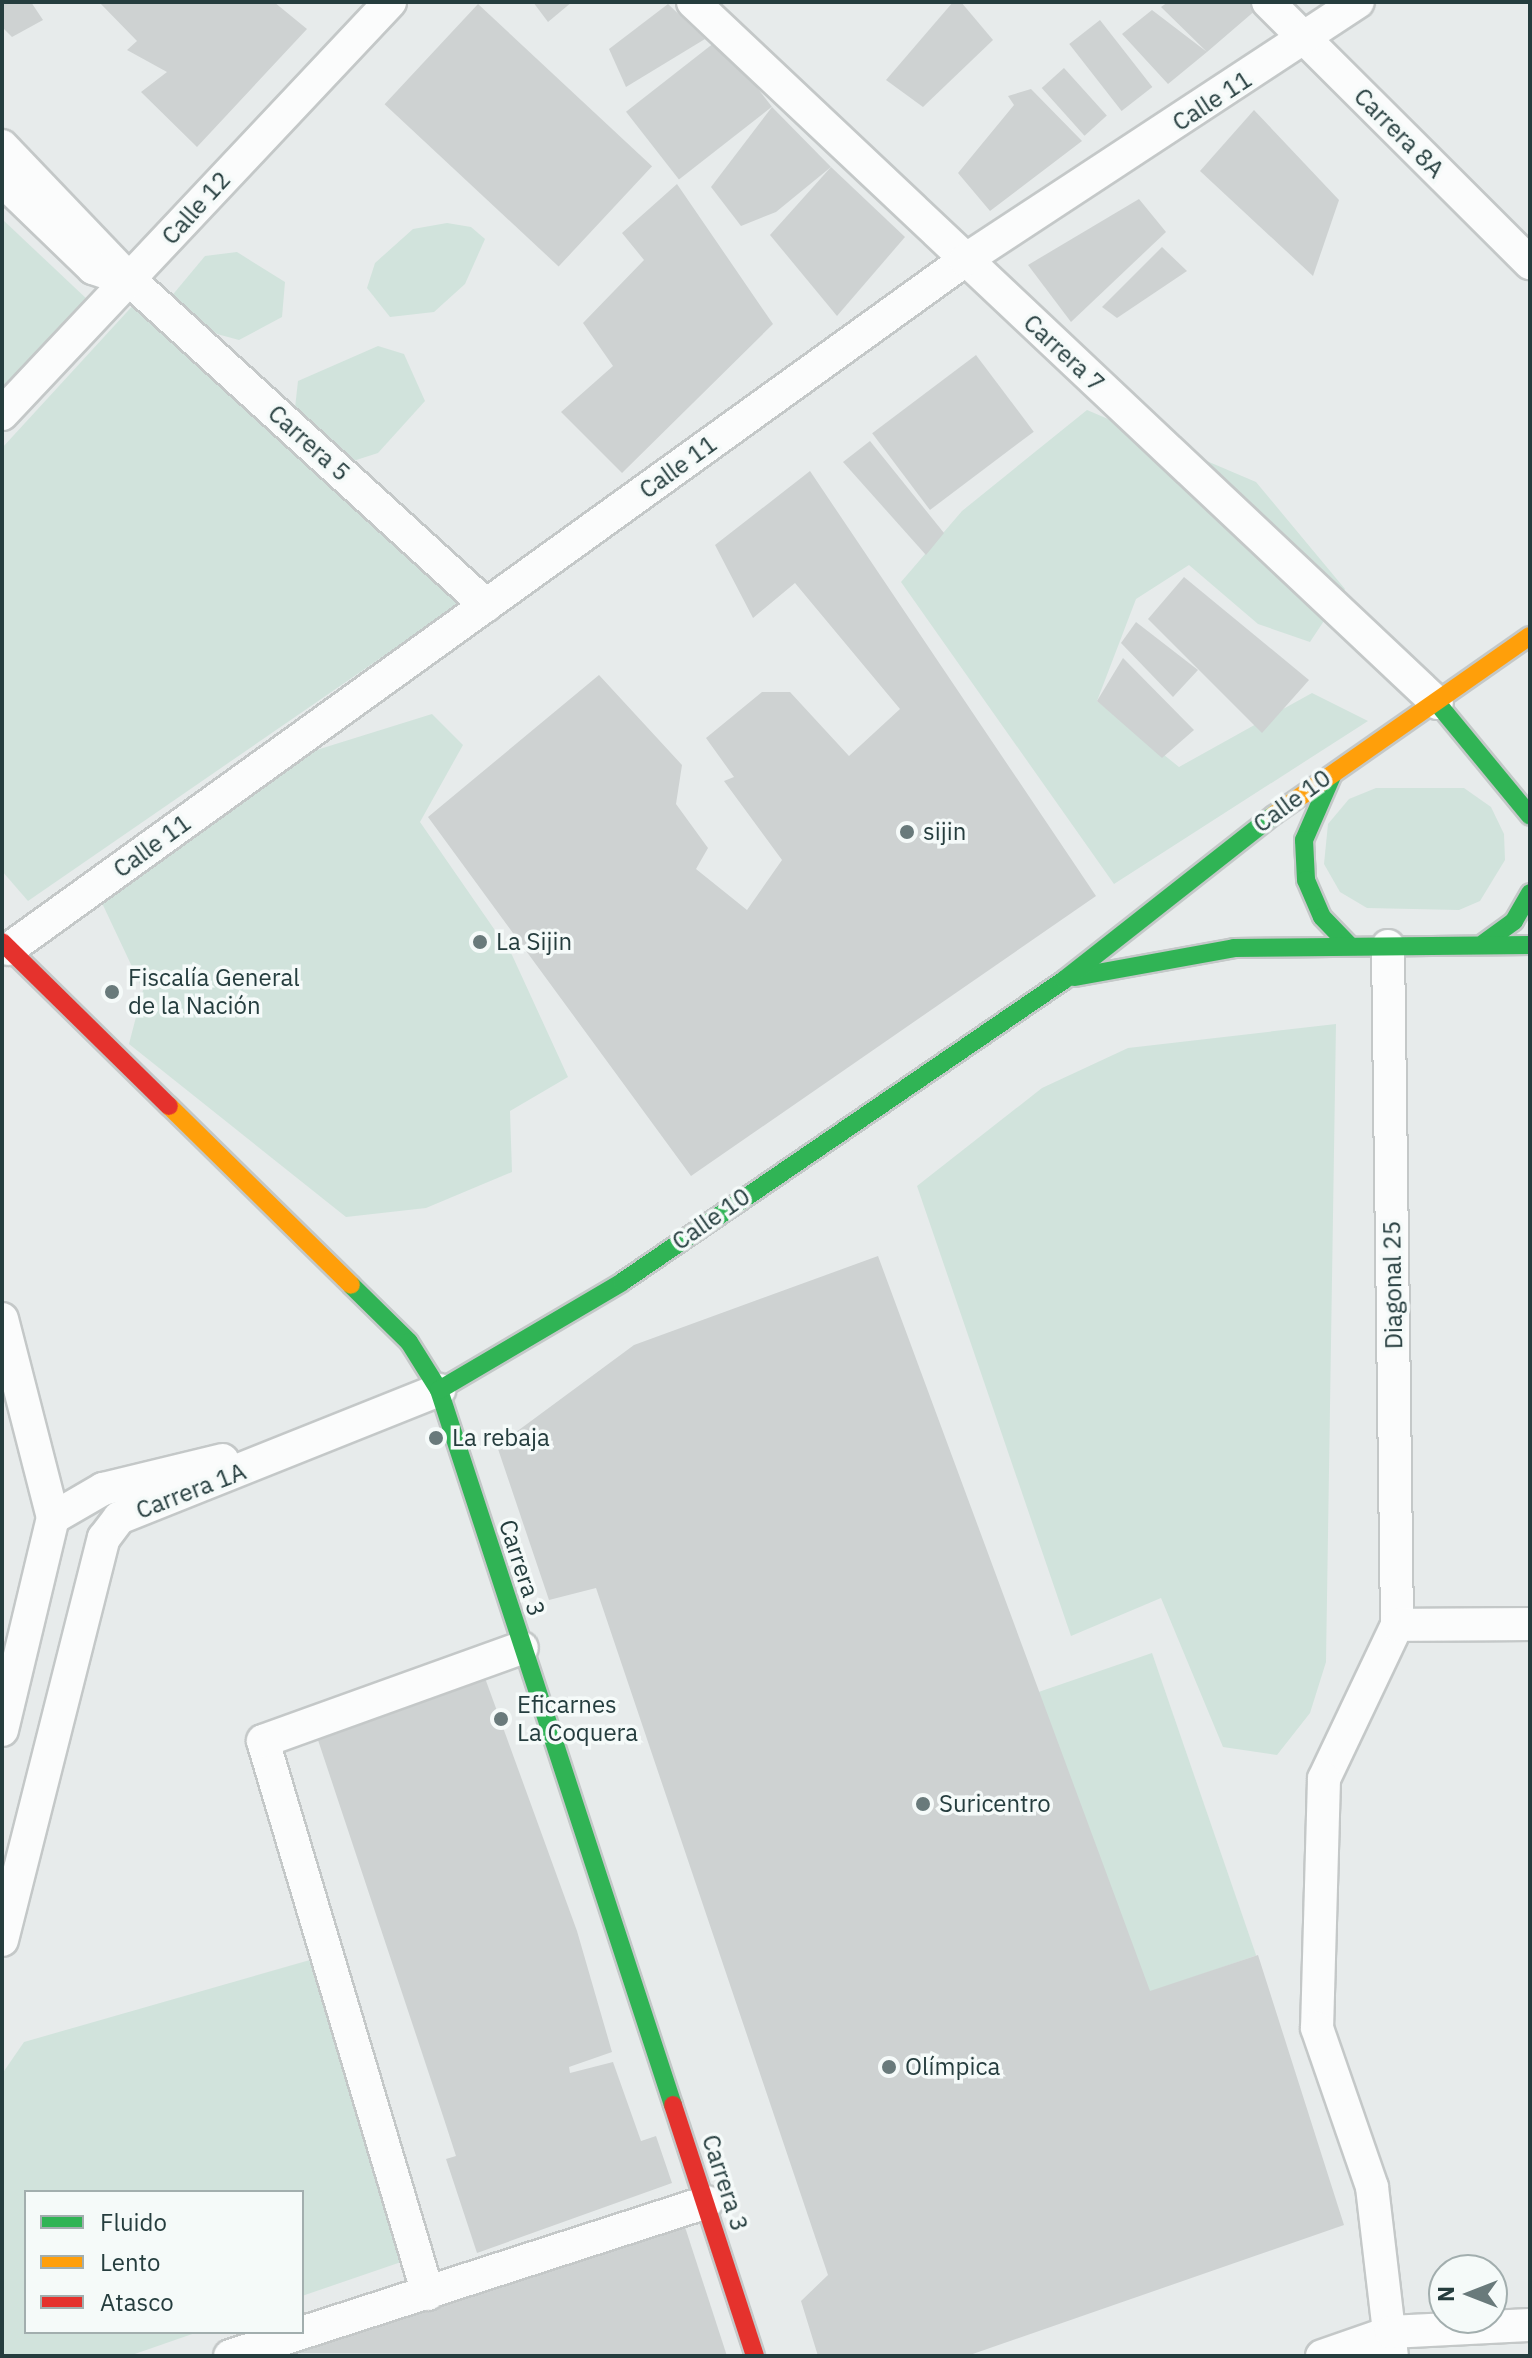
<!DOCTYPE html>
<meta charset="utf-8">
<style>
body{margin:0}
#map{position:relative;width:1532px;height:2358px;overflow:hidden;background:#e7ebeb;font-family:"IBM Plex Sans",sans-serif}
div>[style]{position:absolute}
.green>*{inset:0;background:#d1e3dc;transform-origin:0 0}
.building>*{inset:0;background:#ced2d2;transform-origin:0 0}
.roads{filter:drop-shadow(2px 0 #c4c8c8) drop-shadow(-2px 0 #c4c8c8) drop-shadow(0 2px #c4c8c8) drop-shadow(0 -2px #c4c8c8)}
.street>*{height:32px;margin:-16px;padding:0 16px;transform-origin:16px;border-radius:16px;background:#fbfcfc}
.fast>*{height:18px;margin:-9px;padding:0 9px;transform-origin:9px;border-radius:9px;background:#30b455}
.slow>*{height:18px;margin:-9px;padding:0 9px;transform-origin:9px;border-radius:9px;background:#ff9f0a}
.jam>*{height:18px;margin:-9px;padding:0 9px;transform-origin:9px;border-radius:9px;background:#e5322d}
.dots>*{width:22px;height:22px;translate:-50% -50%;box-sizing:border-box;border:4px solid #f5faf9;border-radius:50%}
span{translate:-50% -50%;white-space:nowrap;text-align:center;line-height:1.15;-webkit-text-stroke:7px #f5faf9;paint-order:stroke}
.street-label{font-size:24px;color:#253d3e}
.poi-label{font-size:24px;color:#253d3e}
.left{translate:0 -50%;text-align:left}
.frame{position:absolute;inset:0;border:4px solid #253d3e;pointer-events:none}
.legend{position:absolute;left:24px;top:2190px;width:280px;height:144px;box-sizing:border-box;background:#f5faf9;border:2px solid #a2aeae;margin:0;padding:10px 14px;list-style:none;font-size:24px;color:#253d3e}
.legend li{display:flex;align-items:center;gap:16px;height:40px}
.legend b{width:40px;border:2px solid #a2aeae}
.north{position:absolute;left:1428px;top:2254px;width:80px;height:80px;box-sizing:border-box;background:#f5faf9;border:2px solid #a2aeae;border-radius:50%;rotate:270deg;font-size:22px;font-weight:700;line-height:32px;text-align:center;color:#253d3e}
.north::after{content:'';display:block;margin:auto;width:28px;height:36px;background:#697a7b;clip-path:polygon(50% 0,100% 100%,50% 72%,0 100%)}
</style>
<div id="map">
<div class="green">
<i style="clip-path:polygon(2px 219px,89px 301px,2px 394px)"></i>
<i style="clip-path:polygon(447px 223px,471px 227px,485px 239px,465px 284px,434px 312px,390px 317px,367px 288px,375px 263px,413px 229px)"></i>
<i style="clip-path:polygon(237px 252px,285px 282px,282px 317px,239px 340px,217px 334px,170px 298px,205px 256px)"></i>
<i style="clip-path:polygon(137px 301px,459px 604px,28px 901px,2px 871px,2px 448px)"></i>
<i style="clip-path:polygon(378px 346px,404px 354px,425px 401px,378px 453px,350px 462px,295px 408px,298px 381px)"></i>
<i style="clip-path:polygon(1087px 410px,1256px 482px,1345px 589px,1310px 642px,1258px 624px,1189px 565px,1136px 599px,1097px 701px,1179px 767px,1312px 693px,1368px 721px,1114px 884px,901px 582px,962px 511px)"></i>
<i style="clip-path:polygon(432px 714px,463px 745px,420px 822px,512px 955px,568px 1077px,510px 1111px,512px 1172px,426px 1208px,346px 1217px,129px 1044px,143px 990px,102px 903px,294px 757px)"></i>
<i style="clip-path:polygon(1376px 788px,1464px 788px,1491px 807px,1504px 834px,1505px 860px,1480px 901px,1459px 910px,1367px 908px,1340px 892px,1324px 864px,1328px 824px,1349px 799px)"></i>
<i style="clip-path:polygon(1336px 1024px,1326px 1662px,1310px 1713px,1277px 1755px,1223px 1747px,1161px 1598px,1071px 1636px,917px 1186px,1042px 1088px,1128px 1048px)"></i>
<i style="left:1152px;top:1653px;width:320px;height:120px;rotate:71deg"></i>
<i style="clip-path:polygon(317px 1958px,407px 2260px,302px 2296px,302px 2192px,26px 2192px,26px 2332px,198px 2332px,129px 2356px,2px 2356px,2px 2074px,24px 2042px)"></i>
</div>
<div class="building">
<i style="clip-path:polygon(2px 2px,31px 2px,43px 20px,12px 37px,2px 27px)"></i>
<i style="clip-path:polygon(99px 2px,274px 2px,307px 29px,197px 147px,141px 92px,167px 72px,127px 50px,137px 41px)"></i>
<i style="clip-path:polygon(533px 2px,572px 2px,548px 22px)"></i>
<i style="clip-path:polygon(953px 2px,961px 2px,993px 40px,923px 107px,886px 80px)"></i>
<i style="clip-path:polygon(1168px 2px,1251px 2px,1257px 9px,1207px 52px,1168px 84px,1122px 34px,1152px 10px,1207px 52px,1161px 7px)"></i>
<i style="left:478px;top:4px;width:238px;height:137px;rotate:43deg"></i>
<i style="clip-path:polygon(668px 4px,705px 39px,626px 87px,609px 49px)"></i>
<i style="left:1100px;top:20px;width:85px;height:39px;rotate:52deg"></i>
<i style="left:719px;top:39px;width:86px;height:118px;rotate:52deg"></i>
<i style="left:1064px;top:68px;width:64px;height:30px;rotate:48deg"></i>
<i style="clip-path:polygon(1031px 89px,1082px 141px,990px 211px,958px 173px,1014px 105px,1008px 96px)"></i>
<i style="clip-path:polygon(772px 107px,831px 167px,776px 212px,741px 226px,711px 187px)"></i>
<i style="clip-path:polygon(1254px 110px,1339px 200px,1313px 276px,1200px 171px)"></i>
<i style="clip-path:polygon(831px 167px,905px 237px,837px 316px,770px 235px)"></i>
<i style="clip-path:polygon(677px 184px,773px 324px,622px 473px,561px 412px,613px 366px,583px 323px,644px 260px,622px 233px)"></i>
<i style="clip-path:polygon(1139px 199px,1166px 232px,1071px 322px,1028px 265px)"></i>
<i style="clip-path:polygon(1162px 247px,1187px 271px,1117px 318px,1102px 307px)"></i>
<i style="left:976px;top:355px;width:96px;height:130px;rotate:53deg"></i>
<i style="clip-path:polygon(870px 441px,944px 533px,926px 555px,843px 462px)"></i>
<i style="clip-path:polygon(810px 471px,1096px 896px,691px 1176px,428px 817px,599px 675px,682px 765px,676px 804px,708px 848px,696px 869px,747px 910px,782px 860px,724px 781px,734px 777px,706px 738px,762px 692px,790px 692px,849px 756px,900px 709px,795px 583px,753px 618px,715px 545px)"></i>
<i style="clip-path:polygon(1184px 577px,1309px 680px,1262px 733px,1148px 619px)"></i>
<i style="clip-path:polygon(1136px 622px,1198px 670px,1173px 697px,1121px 643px)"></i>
<i style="clip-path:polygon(1123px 658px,1194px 730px,1162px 758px,1097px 701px)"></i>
<i style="clip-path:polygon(878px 1256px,1150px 1991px,1258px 1955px,1344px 2225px,967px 2356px,818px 2356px,801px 2301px,828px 2275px,596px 1588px,549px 1600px,497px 1446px,634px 1345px)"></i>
<i style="clip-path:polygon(485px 1678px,577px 1931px,612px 2052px,569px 2067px,570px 2073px,613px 2062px,641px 2141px,656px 2136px,672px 2183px,477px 2253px,446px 2159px,456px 2156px,443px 2116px,316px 1734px)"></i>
<i style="clip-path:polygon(685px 2227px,727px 2356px,292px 2353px,375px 2325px)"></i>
</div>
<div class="roads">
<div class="street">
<i style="left:693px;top:2px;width:1022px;rotate:43.3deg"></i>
<i style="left:1268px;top:2px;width:370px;rotate:44.9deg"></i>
<i style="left:2px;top:146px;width:187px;rotate:46.3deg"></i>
<i style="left:131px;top:281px;width:481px;rotate:42.4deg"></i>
<i style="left:2px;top:180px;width:127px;rotate:44deg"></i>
<i style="left:93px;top:268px;width:40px;rotate:18.9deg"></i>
<i style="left:2px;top:414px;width:566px;rotate:-46.72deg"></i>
<i style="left:1388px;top:946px;width:679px;rotate:89.24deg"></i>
<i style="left:1397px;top:1625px;width:170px;rotate:115.4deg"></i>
<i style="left:1324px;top:1779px;width:249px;rotate:91.6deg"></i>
<i style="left:1317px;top:2028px;width:168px;rotate:70.9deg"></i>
<i style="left:1372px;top:2187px;width:170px;rotate:83.3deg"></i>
<i style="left:9px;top:949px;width:1178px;rotate:-35.78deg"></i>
<i style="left:965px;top:260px;width:470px;rotate:-33.3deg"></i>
<i style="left:2px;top:1319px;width:205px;rotate:75.6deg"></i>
<i style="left:1397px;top:1625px;width:133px;rotate:-0.4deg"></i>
<i style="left:2px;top:1730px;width:218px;rotate:-76.5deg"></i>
<i style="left:53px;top:1518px;width:58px;rotate:-30.1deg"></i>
<i style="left:103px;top:1489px;width:123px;rotate:-13.6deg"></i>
<i style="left:2px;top:1940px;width:415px;rotate:-75.8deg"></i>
<i style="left:104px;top:1538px;width:25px;rotate:-53deg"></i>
<i style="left:119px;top:1518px;width:345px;rotate:-21.8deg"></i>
<i style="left:428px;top:2294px;width:577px;rotate:-106.61deg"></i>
<i style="left:263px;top:1741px;width:275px;rotate:-19.8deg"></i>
<i style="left:230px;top:2356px;width:501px;rotate:-17.89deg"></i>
<i style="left:1322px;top:2356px;width:73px;rotate:-19.2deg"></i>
<i style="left:1391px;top:2332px;width:139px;rotate:-2.9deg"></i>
</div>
<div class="fast">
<i style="left:1437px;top:703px;width:146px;rotate:50.5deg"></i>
<i style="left:1332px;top:776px;width:70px;rotate:113.6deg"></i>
<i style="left:1304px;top:840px;width:40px;rotate:87.1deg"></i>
<i style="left:1306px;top:880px;width:40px;rotate:66.6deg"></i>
<i style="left:1322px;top:917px;width:40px;rotate:46deg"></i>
<i style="left:1484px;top:943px;width:37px;rotate:-36deg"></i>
<i style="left:1514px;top:921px;width:32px;rotate:-60deg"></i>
<i style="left:1075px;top:977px;width:162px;rotate:-10.3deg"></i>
<i style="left:1234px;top:948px;width:296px;rotate:-0.6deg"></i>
<i style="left:351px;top:1285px;width:81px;rotate:44.5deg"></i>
<i style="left:409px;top:1342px;width:57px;rotate:58deg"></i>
<i style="left:439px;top:1390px;width:752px;rotate:71.88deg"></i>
<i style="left:439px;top:1390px;width:212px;rotate:-30.5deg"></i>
<i style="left:622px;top:1282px;width:535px;rotate:-34.34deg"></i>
<i style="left:1064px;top:980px;width:267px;rotate:-38.2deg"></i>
</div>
<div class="slow">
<i style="left:1274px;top:815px;width:312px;rotate:-35deg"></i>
<i style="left:169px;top:1106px;width:255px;rotate:44.5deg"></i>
</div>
<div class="jam">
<i style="left:2px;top:942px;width:234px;rotate:44.5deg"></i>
<i style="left:673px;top:2105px;width:264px;rotate:71.9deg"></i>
</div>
</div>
<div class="dots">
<i style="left:907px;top:832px;background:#697a7b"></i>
<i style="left:480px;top:942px;background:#697a7b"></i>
<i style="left:112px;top:992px;background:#697a7b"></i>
<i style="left:436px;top:1438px;background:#697a7b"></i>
<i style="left:501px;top:1719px;background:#697a7b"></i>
<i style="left:923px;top:1804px;background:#697a7b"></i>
<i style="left:889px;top:2067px;background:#697a7b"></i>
</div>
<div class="street-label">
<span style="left:1212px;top:101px;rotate:-33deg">Calle 11</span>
<span style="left:1399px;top:133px;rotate:45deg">Carrera 8A</span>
<span style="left:196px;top:208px;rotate:-48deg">Calle 12</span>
<span style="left:1064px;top:353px;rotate:43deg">Carrera 7</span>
<span style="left:309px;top:443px;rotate:42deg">Carrera 5</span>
<span style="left:678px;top:467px;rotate:-36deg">Calle 11</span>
<span style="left:1292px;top:801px;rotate:-36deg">Calle 10</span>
<span style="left:152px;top:846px;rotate:-36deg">Calle 11</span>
<span style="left:711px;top:1219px;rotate:-35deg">Calle 10</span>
<span style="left:1393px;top:1285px;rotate:-91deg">Diagonal 25</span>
<span style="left:191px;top:1491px;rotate:-21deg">Carrera 1A</span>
<span style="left:522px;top:1568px;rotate:72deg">Carrera 3</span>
<span style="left:725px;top:2183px;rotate:72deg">Carrera 3</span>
</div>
<div class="poi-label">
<span class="left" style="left:923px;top:832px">sijin</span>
<span class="left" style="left:496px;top:942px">La Sijin</span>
<span class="left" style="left:128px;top:992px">Fiscalía General<br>de la Nación</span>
<span class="left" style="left:452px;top:1438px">La rebaja</span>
<span class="left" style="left:517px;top:1719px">Eficarnes<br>La Coquera</span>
<span class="left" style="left:939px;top:1804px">Suricentro</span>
<span class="left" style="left:905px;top:2067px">Olímpica</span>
</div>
<div class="frame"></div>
<ul class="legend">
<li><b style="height:10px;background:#30b455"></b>Fluido</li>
<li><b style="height:10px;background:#ff9f0a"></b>Lento</li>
<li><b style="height:10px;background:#e5322d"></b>Atasco</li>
</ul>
<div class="north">N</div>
</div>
